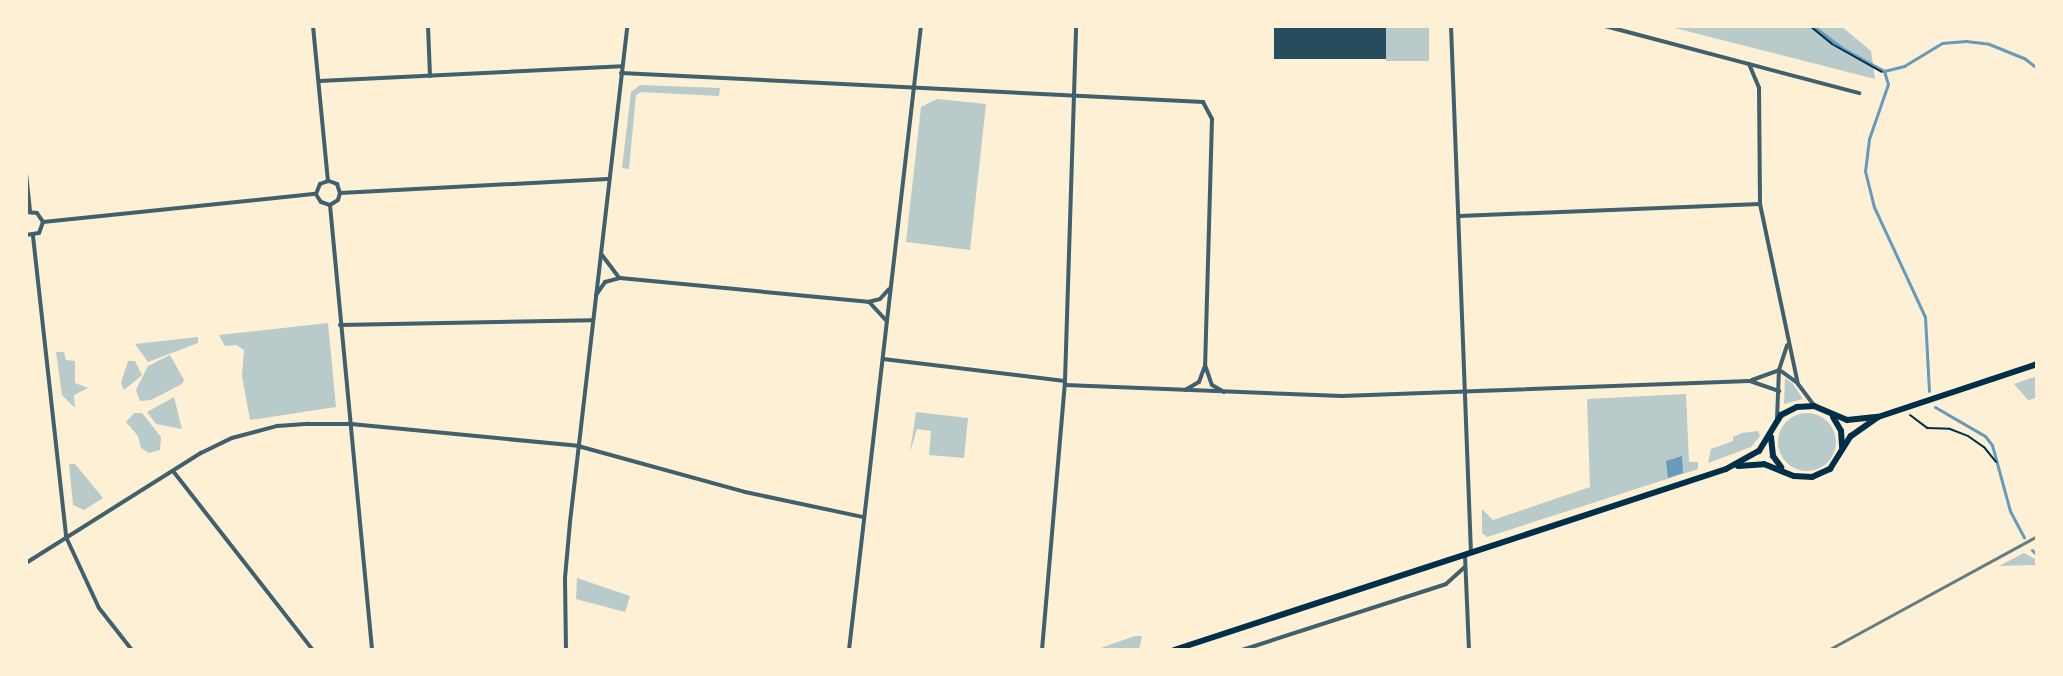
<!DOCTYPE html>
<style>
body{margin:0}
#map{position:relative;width:2063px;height:676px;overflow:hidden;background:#fdf0d5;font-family:"Open Sans",sans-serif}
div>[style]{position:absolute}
.green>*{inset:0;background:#b9caca;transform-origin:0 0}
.round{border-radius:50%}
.water>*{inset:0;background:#669bbc}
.stream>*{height:3px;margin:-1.5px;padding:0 1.5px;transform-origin:1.5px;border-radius:1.5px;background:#669bbc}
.building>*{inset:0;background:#264d5e;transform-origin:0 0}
.path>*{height:2px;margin:-1px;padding:0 1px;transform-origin:1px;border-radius:1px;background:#003049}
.minor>*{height:4px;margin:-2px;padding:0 2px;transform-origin:2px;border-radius:2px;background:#3f606c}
.primary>*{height:6px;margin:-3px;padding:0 3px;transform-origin:3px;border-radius:3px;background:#003049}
.rail>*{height:3px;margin:-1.5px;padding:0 1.5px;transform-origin:1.5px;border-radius:1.5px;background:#657d81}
span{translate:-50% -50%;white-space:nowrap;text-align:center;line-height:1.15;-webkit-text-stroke:6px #fdf0d5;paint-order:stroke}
.frame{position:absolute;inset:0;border:28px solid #fdf0d5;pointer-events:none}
</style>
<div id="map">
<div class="green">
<i style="left:1386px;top:26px;width:43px;height:35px"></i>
<i style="clip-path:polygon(1667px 26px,1841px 26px,1871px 51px,1875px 79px)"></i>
<i style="clip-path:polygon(640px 85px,720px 88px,719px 96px,641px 92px,636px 95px,629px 169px,622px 168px,631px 92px)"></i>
<i style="clip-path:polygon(937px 99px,986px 104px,970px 250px,906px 242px,921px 107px)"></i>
<i style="clip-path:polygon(328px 323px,336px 407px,250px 420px,242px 376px,244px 350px,236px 345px,225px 346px,219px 335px)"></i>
<i style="clip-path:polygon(198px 337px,198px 343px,148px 362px,135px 344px)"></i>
<i style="clip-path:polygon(56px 352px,64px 352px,66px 360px,75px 361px,75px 383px,88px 388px,74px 395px,75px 408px,62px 395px)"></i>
<i style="clip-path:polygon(170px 355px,184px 380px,182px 384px,151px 400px,140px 401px,136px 390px,148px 366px)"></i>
<i style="clip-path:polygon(128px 361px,135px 361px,142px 375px,124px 390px,121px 383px)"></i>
<i style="clip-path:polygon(2037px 376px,2037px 398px,2028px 400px,2014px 384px)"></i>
<i style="clip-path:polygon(1785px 378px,1793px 384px,1803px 399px,1784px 404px)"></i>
<i style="clip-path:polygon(1686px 394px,1689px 462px,1698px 462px,1698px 469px,1487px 537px,1482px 533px,1482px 509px,1493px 520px,1590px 487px,1587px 399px)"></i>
<i style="clip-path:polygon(174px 397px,182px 429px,156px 424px,147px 412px)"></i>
<i style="clip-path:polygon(916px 412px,968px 418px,964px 458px,929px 455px,931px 431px,917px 429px,910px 452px)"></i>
<i style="clip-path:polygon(134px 413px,142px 413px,161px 437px,160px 450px,149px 453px,141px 448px,138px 436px,126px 422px)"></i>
<i class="round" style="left:1778px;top:413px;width:58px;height:58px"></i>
<i style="clip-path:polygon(1758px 431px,1760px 436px,1751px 447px,1708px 463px,1711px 449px,1733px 441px,1733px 437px,1742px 433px)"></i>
<i style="clip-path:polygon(69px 464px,75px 464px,103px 498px,84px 510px,73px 505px)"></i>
<i style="clip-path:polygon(2024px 553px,2037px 560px,2037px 565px,1999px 566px)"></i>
<i style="clip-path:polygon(577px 578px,630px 596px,625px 612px,576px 599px)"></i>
<i style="clip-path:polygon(1135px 636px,1142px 636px,1139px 650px,1095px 650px)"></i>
</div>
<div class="water">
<i style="clip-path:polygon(1682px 456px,1683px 473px,1668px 478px,1666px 461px)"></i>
</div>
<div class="stream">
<i style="left:1813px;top:26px;width:36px;rotate:37deg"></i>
<i style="left:1842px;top:48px;width:48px;rotate:28.7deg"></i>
<i style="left:1884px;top:71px;width:14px;rotate:73deg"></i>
<i style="left:1888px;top:84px;width:58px;rotate:109.1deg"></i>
<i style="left:1869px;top:139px;width:32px;rotate:97deg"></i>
<i style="left:1865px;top:171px;width:37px;rotate:76deg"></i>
<i style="left:1874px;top:207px;width:121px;rotate:65.1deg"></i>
<i style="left:1925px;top:317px;width:74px;rotate:86.9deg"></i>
<i style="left:1884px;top:71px;width:21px;rotate:-14deg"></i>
<i style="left:1904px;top:66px;width:44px;rotate:-31.2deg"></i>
<i style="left:1942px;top:43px;width:24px;rotate:-5deg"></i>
<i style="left:1966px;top:41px;width:23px;rotate:7deg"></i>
<i style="left:1989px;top:44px;width:38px;rotate:22deg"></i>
<i style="left:2024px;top:58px;width:16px;rotate:38deg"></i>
<i style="left:1935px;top:407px;width:58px;rotate:30.1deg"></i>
<i style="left:1985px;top:436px;width:11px;rotate:52deg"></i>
<i style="left:1992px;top:445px;width:68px;rotate:74.7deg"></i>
<i style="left:2010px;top:511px;width:30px;rotate:62deg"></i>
<i style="left:2032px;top:550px;width:7px;rotate:45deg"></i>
</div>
<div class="building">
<i style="left:1274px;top:26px;width:112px;height:33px"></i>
</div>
<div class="path">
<i style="left:1810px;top:26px;width:28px;rotate:39deg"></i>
<i style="left:1832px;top:44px;width:57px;rotate:29.2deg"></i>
<i style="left:1910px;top:415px;width:21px;rotate:37deg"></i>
<i style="left:1927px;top:428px;width:23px;rotate:2deg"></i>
<i style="left:1950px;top:429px;width:19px;rotate:21deg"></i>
<i style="left:1968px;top:436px;width:19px;rotate:35deg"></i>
<i style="left:1984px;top:447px;width:19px;rotate:51deg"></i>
</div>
<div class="minor">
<i style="left:313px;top:26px;width:156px;rotate:84.5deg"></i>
<i style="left:428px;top:26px;width:50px;rotate:87.7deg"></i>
<i style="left:1451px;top:26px;width:527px;rotate:87.83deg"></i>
<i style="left:1605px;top:26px;width:263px;rotate:14.8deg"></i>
<i style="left:1749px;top:64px;width:26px;rotate:67deg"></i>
<i style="left:1759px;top:88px;width:116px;rotate:89.5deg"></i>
<i style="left:1760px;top:204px;width:184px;rotate:78.1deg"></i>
<i style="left:1798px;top:384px;width:25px;rotate:53deg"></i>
<i style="left:621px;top:73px;width:583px;rotate:2.85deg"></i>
<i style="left:1203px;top:102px;width:19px;rotate:62deg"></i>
<i style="left:1212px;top:119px;width:246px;rotate:91.6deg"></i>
<i style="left:1205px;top:365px;width:21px;rotate:71deg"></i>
<i style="left:1212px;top:385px;width:14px;rotate:30deg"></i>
<i style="left:319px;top:81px;width:303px;rotate:-2.8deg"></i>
<i style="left:26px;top:173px;width:38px;rotate:84deg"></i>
<i style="left:329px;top:181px;width:9px;rotate:21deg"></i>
<i style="left:337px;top:184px;width:9px;rotate:72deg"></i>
<i style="left:340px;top:193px;width:268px;rotate:-3deg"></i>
<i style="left:316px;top:194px;width:11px;rotate:-68deg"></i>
<i style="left:320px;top:184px;width:9px;rotate:-21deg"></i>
<i style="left:317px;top:196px;width:7px;rotate:56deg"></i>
<i style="left:321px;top:202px;width:9px;rotate:18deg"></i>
<i style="left:330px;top:205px;width:447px;rotate:84.6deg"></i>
<i style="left:330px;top:205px;width:9px;rotate:-32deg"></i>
<i style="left:338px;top:200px;width:7px;rotate:-74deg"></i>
<i style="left:26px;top:212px;width:11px;rotate:5deg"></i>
<i style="left:37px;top:213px;width:11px;rotate:56deg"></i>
<i style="left:1459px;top:216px;width:301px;rotate:-2.3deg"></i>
<i style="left:43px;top:222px;width:274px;rotate:-5.9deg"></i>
<i style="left:26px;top:235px;width:13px;rotate:-9deg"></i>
<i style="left:39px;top:233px;width:12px;rotate:-70deg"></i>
<i style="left:33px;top:236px;width:303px;rotate:83.7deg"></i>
<i style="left:66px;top:537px;width:78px;rotate:65.1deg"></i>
<i style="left:99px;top:608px;width:53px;rotate:51.8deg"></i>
<i style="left:602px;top:255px;width:26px;rotate:53deg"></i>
<i style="left:596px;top:295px;width:16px;rotate:-55deg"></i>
<i style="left:605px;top:282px;width:16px;rotate:-15deg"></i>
<i style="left:620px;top:278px;width:249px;rotate:5.5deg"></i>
<i style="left:868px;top:302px;width:12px;rotate:-14deg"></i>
<i style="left:880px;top:299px;width:13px;rotate:-48deg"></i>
<i style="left:870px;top:303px;width:23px;rotate:47deg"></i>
<i style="left:340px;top:325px;width:252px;rotate:-1.1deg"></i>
<i style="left:883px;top:359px;width:183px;rotate:6.9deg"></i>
<i style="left:1781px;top:371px;width:19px;rotate:36deg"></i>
<i style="left:1752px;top:380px;width:29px;rotate:-20deg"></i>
<i style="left:1065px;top:385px;width:277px;rotate:2.3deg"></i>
<i style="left:1342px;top:396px;width:408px;rotate:-2.1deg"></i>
<i style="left:1750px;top:381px;width:31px;rotate:19deg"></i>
<i style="left:1185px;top:390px;width:16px;rotate:-30deg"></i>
<i style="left:1199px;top:382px;width:15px;rotate:-70deg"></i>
<i style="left:1777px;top:419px;width:49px;rotate:-87.7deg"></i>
<i style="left:1779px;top:370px;width:26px;rotate:-72deg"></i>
<i style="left:173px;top:471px;width:227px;rotate:52deg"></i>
<i style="left:1465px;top:555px;width:95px;rotate:87.6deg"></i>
<i style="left:26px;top:563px;width:207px;rotate:-32.2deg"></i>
<i style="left:201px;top:453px;width:34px;rotate:-26deg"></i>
<i style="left:232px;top:438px;width:47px;rotate:-14.9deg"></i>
<i style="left:277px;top:426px;width:32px;rotate:-4deg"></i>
<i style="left:309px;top:424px;width:42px"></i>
<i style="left:351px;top:424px;width:228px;rotate:5.5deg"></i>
<i style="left:578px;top:446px;width:173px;rotate:15.4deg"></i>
<i style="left:745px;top:492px;width:121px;rotate:12deg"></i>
<i style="left:566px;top:650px;width:72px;rotate:-90.8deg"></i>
<i style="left:565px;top:578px;width:56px;rotate:-84.9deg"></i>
<i style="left:570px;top:522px;width:499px;rotate:-83.4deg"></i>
<i style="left:849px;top:650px;width:628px;rotate:-83.42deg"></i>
<i style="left:1042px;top:650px;width:270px;rotate:-85.1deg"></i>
<i style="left:1065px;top:381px;width:355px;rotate:-88.2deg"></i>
<i style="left:1242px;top:650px;width:214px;rotate:-17.9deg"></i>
<i style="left:1446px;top:584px;width:25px;rotate:-42deg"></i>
</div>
<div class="primary">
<i style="left:1833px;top:417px;width:16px;rotate:60deg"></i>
<i style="left:1841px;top:431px;width:16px;rotate:86deg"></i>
<i style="left:1771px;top:437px;width:19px;rotate:84deg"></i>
<i style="left:1773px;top:456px;width:14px;rotate:54deg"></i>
<i style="left:1738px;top:466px;width:26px;rotate:-4deg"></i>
<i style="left:1764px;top:464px;width:32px;rotate:22deg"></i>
<i style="left:1794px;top:476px;width:18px;rotate:3deg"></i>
<i style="left:1812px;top:477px;width:20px;rotate:-24deg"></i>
<i style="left:1830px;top:469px;width:39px;rotate:-58deg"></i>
<i style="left:1851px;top:436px;width:33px;rotate:-35deg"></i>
<i style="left:1878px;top:417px;width:168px;rotate:-18.4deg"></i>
<i style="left:1174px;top:650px;width:581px;rotate:-18.15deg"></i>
<i style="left:1726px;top:469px;width:38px;rotate:-29deg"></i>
<i style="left:1759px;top:451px;width:42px;rotate:-58.6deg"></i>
<i style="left:1781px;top:415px;width:18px;rotate:-27deg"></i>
<i style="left:1797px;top:407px;width:17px;rotate:-3deg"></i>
<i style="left:1814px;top:406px;width:36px;rotate:23deg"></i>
<i style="left:1847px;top:420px;width:31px;rotate:-6deg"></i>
</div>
<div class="rail">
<i style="left:1828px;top:650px;width:238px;rotate:-28.6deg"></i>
</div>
<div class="frame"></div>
</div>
